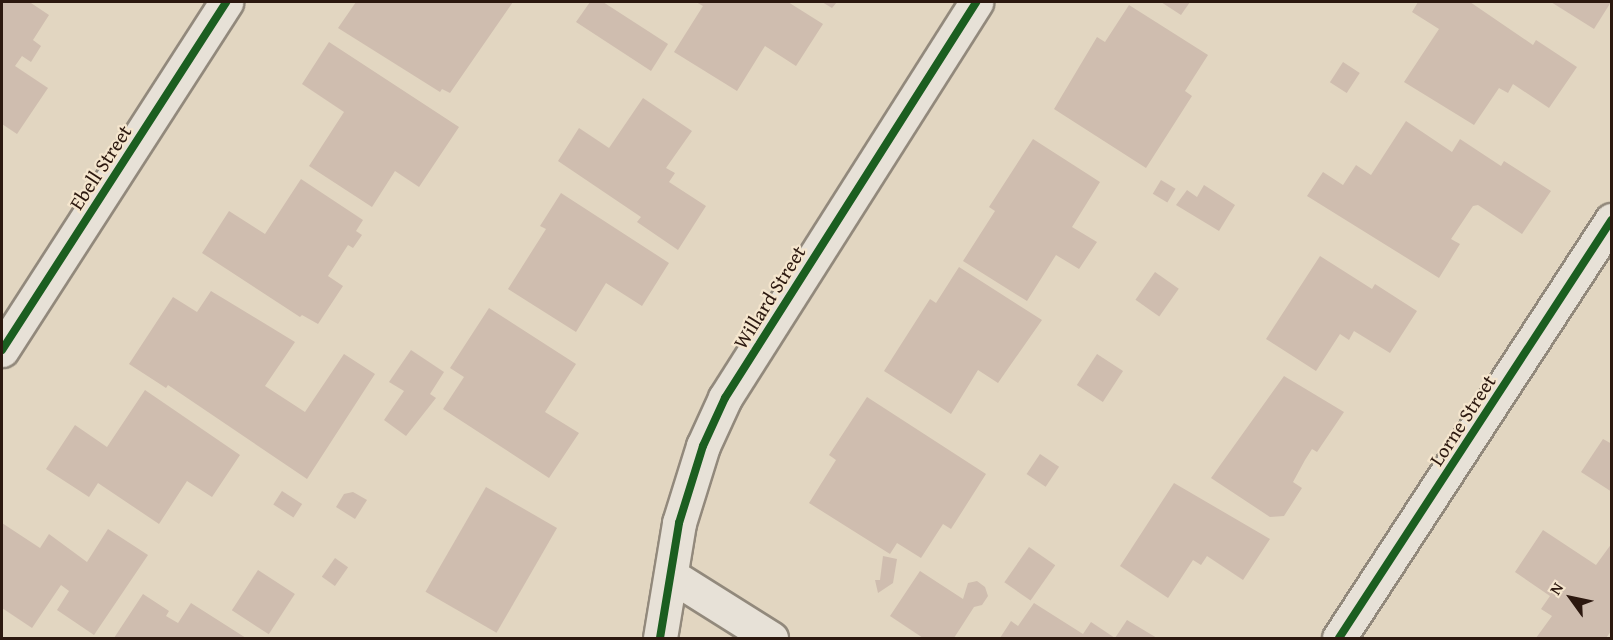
<!DOCTYPE html>
<style>
body{margin:0}
#map{position:relative;width:1613px;height:640px;overflow:hidden;background:#e2d6c1;font-family:"Gentium Book Plus",serif}
div>[style]{position:absolute}
.building>*{inset:0;background:#cfbdaf;transform-origin:0 0}
.roads{filter:drop-shadow(2px 0 #92897c) drop-shadow(-2px 0 #92897c) drop-shadow(0 2px #92897c) drop-shadow(0 -2px #92897c)}
.minor>*{height:33px;margin:-16.5px;padding:0 16.5px;transform-origin:16.5px;border-radius:16.5px;background:#e7e1d7}
.cycleway>*{height:8px;margin:-4px;padding:0 4px;transform-origin:4px;border-radius:4px;background:#1b5e20}
span{translate:-50% -50%;white-space:nowrap;text-align:center;line-height:1.15;-webkit-text-stroke:4.5px #f5e6ce;paint-order:stroke}
.street-label{font-size:20px;color:#2c180f}
.frame{position:absolute;inset:0;border:3px solid #2c180f;pointer-events:none}
.north{position:absolute;left:1541px;top:568px;width:60px;height:60px;-webkit-text-stroke:4px #f5e6ce;paint-order:stroke;rotate:303deg;font-size:16px;font-weight:700;line-height:24px;text-align:center;color:#2c180f}
.north::after{content:'';display:block;margin:auto;width:21px;height:27px;background:#2c180f;clip-path:polygon(50% 0,100% 100%,50% 72%,0 100%)}
</style>
<div id="map">
<div class="building">
<i style="clip-path:polygon(2px 2px,31px 3px,49px 15px,33px 40px,41px 46px,31px 62px,22px 56px,15px 66px,48px 88px,17px 134px,2px 124px)"></i>
<i style="clip-path:polygon(356px 2px,513px 2px,450px 93px,442px 89px,440px 92px,338px 28px)"></i>
<i style="clip-path:polygon(590px 2px,603px 2px,668px 44px,651px 71px,576px 22px)"></i>
<i style="clip-path:polygon(696px 2px,788px 2px,823px 24px,796px 66px,765px 46px,737px 91px,674px 52px,703px 6px)"></i>
<i style="clip-path:polygon(822px 2px,837px 2px,832px 8px)"></i>
<i style="clip-path:polygon(1161px 2px,1190px 2px,1181px 15px)"></i>
<i style="clip-path:polygon(1418px 2px,1470px 2px,1533px 45px,1536px 40px,1577px 67px,1549px 108px,1513px 84px,1508px 93px,1499px 88px,1474px 125px,1404px 82px,1439px 29px,1412px 12px)"></i>
<i style="clip-path:polygon(1551px 2px,1611px 2px,1594px 29px)"></i>
<i style="clip-path:polygon(1129px 5px,1208px 55px,1185px 91px,1192px 96px,1146px 168px,1054px 109px,1097px 37px,1105px 42px)"></i>
<i style="clip-path:polygon(329px 42px,459px 127px,419px 187px,395px 171px,372px 207px,309px 166px,344px 112px,302px 84px)"></i>
<i style="left:1343px;top:62px;width:20px;height:24px;rotate:33deg"></i>
<i style="clip-path:polygon(643px 98px,692px 131px,666px 168px,675px 173px,669px 182px,706px 206px,678px 250px,637px 222px,641px 217px,558px 161px,579px 128px,609px 148px)"></i>
<i style="clip-path:polygon(1406px 121px,1452px 152px,1460px 139px,1501px 166px,1504px 161px,1551px 191px,1522px 234px,1478px 205px,1473px 206px,1451px 239px,1460px 244px,1439px 278px,1307px 196px,1323px 172px,1343px 185px,1356px 165px,1371px 175px)"></i>
<i style="clip-path:polygon(1033px 139px,1100px 182px,1072px 227px,1097px 242px,1079px 269px,1056px 255px,1027px 301px,963px 261px,995px 211px,989px 207px)"></i>
<i style="clip-path:polygon(301px 179px,363px 220px,356px 231px,362px 235px,353px 248px,348px 245px,328px 276px,343px 286px,318px 324px,302px 315px,300px 317px,202px 253px,229px 211px,265px 234px)"></i>
<i style="left:1161px;top:180px;width:17px;height:16px;rotate:31deg"></i>
<i style="clip-path:polygon(1204px 185px,1235px 205px,1219px 231px,1176px 205px,1187px 190px,1197px 197px)"></i>
<i style="clip-path:polygon(561px 193px,669px 263px,642px 306px,606px 283px,576px 332px,508px 289px,546px 229px,540px 226px)"></i>
<i style="clip-path:polygon(1320px 256px,1372px 289px,1375px 284px,1417px 311px,1390px 353px,1354px 331px,1349px 340px,1340px 334px,1316px 371px,1266px 339px)"></i>
<i style="clip-path:polygon(959px 267px,1042px 320px,998px 383px,978px 370px,951px 414px,884px 371px,930px 299px,936px 303px)"></i>
<i style="left:1155px;top:272px;width:29px;height:34px;rotate:35deg"></i>
<i style="clip-path:polygon(211px 291px,295px 342px,265px 386px,305px 412px,344px 354px,375px 374px,307px 479px,168px 385px,166px 388px,129px 364px,173px 297px,197px 312px)"></i>
<i style="clip-path:polygon(489px 308px,576px 364px,545px 412px,579px 433px,549px 478px,443px 409px,464px 377px,450px 368px)"></i>
<i style="clip-path:polygon(411px 350px,444px 372px,430px 394px,436px 398px,406px 436px,384px 420px,404px 391px,389px 382px)"></i>
<i style="left:1097px;top:354px;width:31px;height:37px;rotate:33deg"></i>
<i style="clip-path:polygon(1284px 376px,1344px 412px,1317px 452px,1312px 449px,1305px 460px,1293px 482px,1302px 488px,1284px 516px,1270px 517px,1211px 478px)"></i>
<i style="clip-path:polygon(145px 390px,240px 455px,212px 497px,187px 481px,159px 524px,98px 483px,89px 497px,46px 469px,75px 425px,107px 447px)"></i>
<i style="clip-path:polygon(867px 397px,986px 474px,951px 529px,943px 524px,921px 558px,897px 543px,890px 554px,809px 503px,836px 460px,829px 455px)"></i>
<i style="clip-path:polygon(1603px 439px,1612px 444px,1612px 492px,1581px 472px)"></i>
<i style="left:1040px;top:454px;width:23px;height:24px;rotate:34deg"></i>
<i style="clip-path:polygon(1174px 483px,1270px 539px,1243px 580px,1207px 556px,1201px 565px,1193px 560px,1168px 598px,1120px 566px)"></i>
<i style="left:486px;top:487px;width:82px;height:121px;rotate:30deg"></i>
<i style="left:282px;top:491px;width:24px;height:16px;rotate:33deg"></i>
<i style="clip-path:polygon(353px 492px,367px 500px,355px 519px,336px 507px,344px 494px)"></i>
<i style="clip-path:polygon(2px 523px,40px 548px,49px 534px,87px 562px,108px 529px,148px 555px,94px 635px,57px 610px,69px 591px,61px 585px,32px 628px,2px 608px)"></i>
<i style="clip-path:polygon(1543px 530px,1596px 565px,1612px 543px,1612px 630px,1606px 638px,1536px 638px,1552px 616px,1541px 609px,1550px 596px,1515px 572px)"></i>
<i style="left:1029px;top:547px;width:32px;height:43px;rotate:35deg"></i>
<i style="clip-path:polygon(883px 556px,897px 559px,893px 583px,878px 593px,875px 580px,880px 580px)"></i>
<i style="left:335px;top:558px;width:16px;height:23px;rotate:35deg"></i>
<i style="left:258px;top:570px;width:44px;height:48px;rotate:33deg"></i>
<i style="clip-path:polygon(920px 571px,963px 599px,968px 583px,977px 581px,985px 587px,988px 596px,982px 605px,974px 607px,954px 638px,923px 638px,890px 616px)"></i>
<i style="clip-path:polygon(143px 594px,169px 611px,166px 616px,178px 623px,191px 603px,246px 638px,114px 638px)"></i>
<i style="clip-path:polygon(1034px 603px,1083px 634px,1091px 622px,1115px 638px,1127px 620px,1157px 638px,1000px 638px,1011px 621px,1018px 626px)"></i>
</div>
<div class="roads">
<div class="minor">
<i style="left:2px;top:350px;width:414px;rotate:-57.2deg"></i>
<i style="left:672px;top:576px;width:117px;rotate:32.1deg"></i>
<i style="left:660px;top:638px;width:117px;rotate:-80.6deg"></i>
<i style="left:679px;top:523px;width:81px;rotate:-72.7deg"></i>
<i style="left:703px;top:446px;width:53px;rotate:-65.4deg"></i>
<i style="left:725px;top:398px;width:469px;rotate:-57.6deg"></i>
<i style="left:1339px;top:638px;width:499px;rotate:-56.9deg"></i>
</div>
</div>
<div class="cycleway">
<i style="left:2px;top:350px;width:414px;rotate:-57.2deg"></i>
<i style="left:660px;top:638px;width:117px;rotate:-80.6deg"></i>
<i style="left:679px;top:523px;width:81px;rotate:-72.7deg"></i>
<i style="left:703px;top:446px;width:53px;rotate:-65.4deg"></i>
<i style="left:725px;top:398px;width:469px;rotate:-57.6deg"></i>
<i style="left:1339px;top:638px;width:499px;rotate:-56.9deg"></i>
</div>
<div class="street-label">
<span style="left:100px;top:167px;rotate:-57deg">Ebell Street</span>
<span style="left:769px;top:297px;rotate:-58deg">Willard Street</span>
<span style="left:1462px;top:420px;rotate:-57deg">Lorne Street</span>
</div>
<div class="frame"></div>
<div class="north">N</div>
</div>
